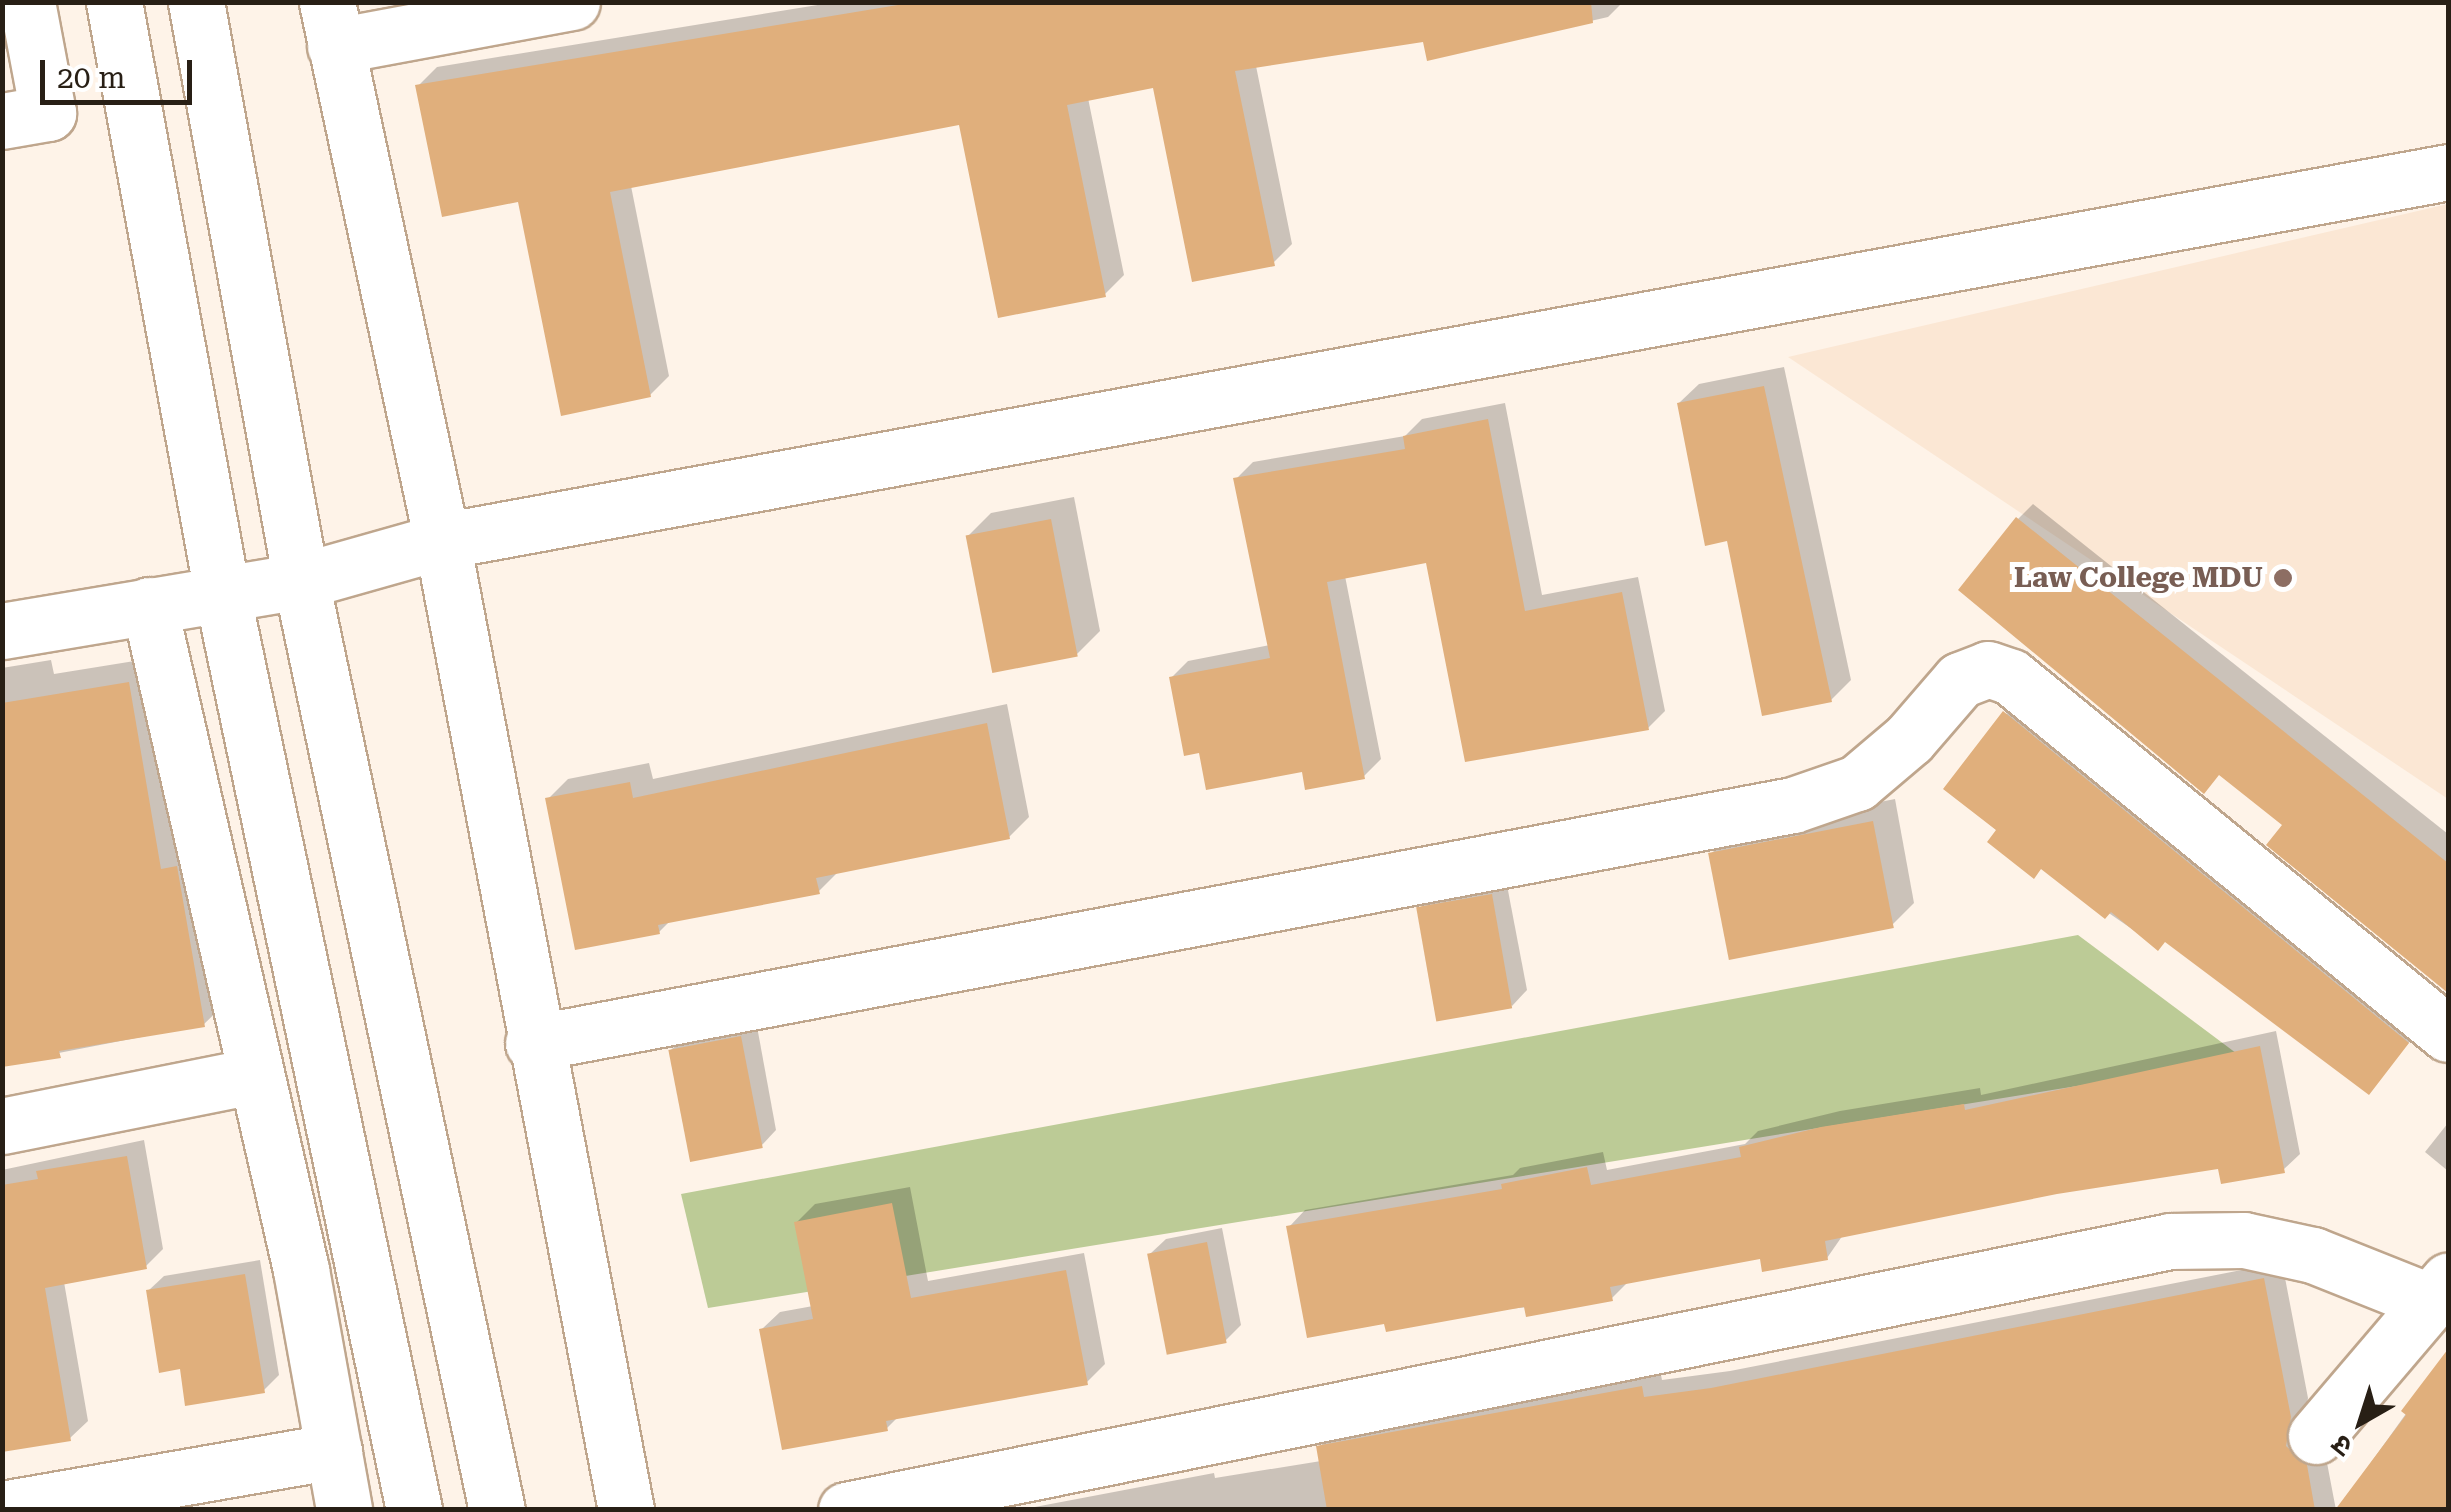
<!DOCTYPE html>
<meta charset="utf-8">
<style>
body{margin:0}
#map{position:relative;width:2451px;height:1512px;overflow:hidden;background:#fef3e8;font-family:"Roboto Serif","Noto Sans Devanagari",serif}
div>[style]{position:absolute}
.built>*{inset:0;background:#fbe7d4}
.green>*{inset:0;background:#bccb96}
.shadow>*{inset:0;background:#0003}
.building>*{inset:0;background:#e0af7c;transform-origin:0 0}
.roads{filter:drop-shadow(2px 0 #bfa68d) drop-shadow(-2px 0 #bfa68d) drop-shadow(0 2px #bfa68d) drop-shadow(0 -2px #bfa68d)}
.minor>*{height:55px;margin:-27.5px;padding:0 27.5px;transform-origin:27.5px;border-radius:27.5px;background:#fff}
.dots>*{width:28px;height:28px;translate:-50% -50%;box-sizing:border-box;border:5px solid #fff;border-radius:50%}
span{translate:-50% -50%;white-space:nowrap;text-align:center;line-height:1.15;-webkit-text-stroke:10px #fff;paint-order:stroke}
.education-label{font-size:28px;color:#785e54;font-weight:700}
.right{translate:-100% -50%;text-align:right}
.frame{position:absolute;inset:0;border:5px solid #281f15;pointer-events:none}
.north{position:absolute;left:2311px;top:1372px;width:100px;height:100px;-webkit-text-stroke:8px #fff;paint-order:stroke;rotate:219deg;font-size:28px;font-weight:700;line-height:40px;text-align:center;color:#281f15}
.north::after{content:'';display:block;margin:auto;width:35px;height:45px;background:#281f15;clip-path:polygon(50% 0,100% 100%,50% 72%,0 100%)}
.scale{position:absolute;left:40px;top:60px;width:152px;height:45px;box-sizing:border-box;border:5px solid #281f15;border-top:0;padding-left:12px;font-size:30px;line-height:35px;white-space:nowrap;color:#281f15;-webkit-text-stroke:8px #fff;paint-order:stroke}
</style>
<div id="map">
<div class="built">
<i style="clip-path:polygon(2448px 204px,2448px 799px,1788px 357px)"></i>
</div>
<div class="green">
<i style="clip-path:polygon(2078px 935px,2244px 1059px,708px 1308px,681px 1194px)"></i>
</div>
<div class="shadow">
<i style="clip-path:polygon(2px 2px,19px 37px,2px 52px)"></i>
<i style="clip-path:polygon(836px 2px,1623px 2px,1608px 17px,1429px 58px,1425px 39px,1256px 66px,1292px 244px,1273px 263px,1155px 85px,1088px 98px,1124px 275px,1105px 294px,961px 122px,631px 186px,669px 376px,650px 395px,520px 200px,418px 86px,437px 67px)"></i>
<i style="clip-path:polygon(1784px 367px,1851px 680px,1831px 700px,1729px 538px,1679px 403px,1699px 384px)"></i>
<i style="clip-path:polygon(1505px 403px,1542px 595px,1638px 577px,1665px 711px,1648px 728px,1428px 560px,1345px 576px,1381px 759px,1364px 776px,1201px 750px,1171px 678px,1188px 661px,1270px 645px,1236px 479px,1253px 462px,1405px 436px,1422px 419px)"></i>
<i style="clip-path:polygon(1074px 497px,1100px 631px,1077px 654px,968px 536px,991px 513px)"></i>
<i style="clip-path:polygon(2033px 504px,2448px 834px,2448px 990px,2286px 824px,2018px 519px)"></i>
<i style="clip-path:polygon(153px 658px,229px 1000px,203px 1025px,2px 1064px,2px 668px,51px 660px,54px 674px)"></i>
<i style="clip-path:polygon(2020px 697px,2423px 1026px,2368px 1091px,2166px 940px,2158px 947px,2042px 867px,1946px 789px)"></i>
<i style="clip-path:polygon(1007px 704px,1029px 817px,1009px 837px,839px 871px,818px 892px,671px 920px,659px 932px,548px 799px,568px 779px,649px 763px,653px 779px)"></i>
<i style="clip-path:polygon(1895px 799px,1914px 903px,1891px 926px,1711px 854px,1734px 831px)"></i>
<i style="clip-path:polygon(1506px 880px,1527px 990px,1512px 1006px,1419px 909px,1435px 893px)"></i>
<i style="clip-path:polygon(756px 1021px,776px 1130px,761px 1146px,671px 1050px,686px 1035px)"></i>
<i style="clip-path:polygon(2276px 1031px,2300px 1154px,2283px 1170px,2220px 1167px,2056px 1191px,1843px 1235px,1827px 1258px,1762px 1256px,1629px 1281px,1611px 1299px,1386px 1321px,1289px 1227px,1305px 1210px,1513px 1175px,1520px 1168px,1603px 1152px,1607px 1170px,1745px 1144px,1758px 1131px,1840px 1111px,1980px 1088px,1981px 1095px)"></i>
<i style="clip-path:polygon(2448px 1123px,2448px 1171px,2425px 1152px)"></i>
<i style="clip-path:polygon(144px 1140px,163px 1249px,145px 1267px,64px 1282px,88px 1421px,70px 1438px,2px 1449px,2px 1170px)"></i>
<i style="clip-path:polygon(910px 1187px,928px 1281px,1084px 1253px,1105px 1364px,1087px 1382px,899px 1416px,887px 1428px,761px 1330px,780px 1312px,813px 1306px,797px 1222px,815px 1204px)"></i>
<i style="clip-path:polygon(1222px 1228px,1241px 1325px,1226px 1340px,1150px 1254px,1166px 1239px)"></i>
<i style="clip-path:polygon(260px 1260px,279px 1375px,263px 1391px,148px 1291px,164px 1276px)"></i>
<i style="clip-path:polygon(2282px 1262px,2308px 1398px,2303px 1427px,2324px 1447px,2336px 1510px,1019px 1510px,1214px 1473px,1215px 1478px,1321px 1461px,1319px 1447px,1337px 1429px,1660px 1370px,1662px 1380px,1730px 1371px)"></i>
<i style="clip-path:polygon(2448px 1355px,2448px 1510px,2337px 1510px)"></i>
</div>
<div class="building">
<i style="clip-path:polygon(916px 2px,1591px 2px,1593px 23px,1427px 61px,1423px 42px,1235px 71px,1275px 266px,1192px 282px,1153px 88px,1067px 105px,1106px 297px,998px 318px,959px 125px,610px 192px,651px 397px,561px 416px,518px 202px,442px 217px,415px 85px)"></i>
<i style="clip-path:polygon(1764px 386px,1832px 702px,1762px 716px,1727px 541px,1705px 546px,1677px 403px)"></i>
<i style="clip-path:polygon(1488px 419px,1525px 611px,1622px 592px,1649px 730px,1465px 762px,1426px 563px,1327px 582px,1365px 779px,1305px 790px,1302px 772px,1206px 790px,1199px 753px,1184px 756px,1169px 677px,1270px 658px,1233px 478px,1405px 449px,1403px 436px)"></i>
<i style="clip-path:polygon(2016px 517px,2448px 863px,2448px 993px,2266px 845px,2282px 825px,2219px 775px,2204px 794px,1958px 590px)"></i>
<i style="left:1051px;top:519px;width:140px;height:87px;rotate:79deg"></i>
<i style="clip-path:polygon(129px 682px,161px 869px,177px 866px,205px 1027px,59px 1051px,61px 1058px,2px 1067px,2px 703px)"></i>
<i style="clip-path:polygon(2003px 711px,2409px 1043px,2369px 1095px,2165px 942px,2158px 951px,2111px 912px,2105px 919px,2041px 869px,2034px 879px,1987px 842px,1996px 830px,1943px 789px)"></i>
<i style="clip-path:polygon(987px 723px,1010px 839px,816px 878px,820px 894px,658px 925px,660px 934px,575px 950px,545px 798px,630px 782px,633px 798px)"></i>
<i style="left:1873px;top:821px;width:109px;height:168px;rotate:79deg"></i>
<i style="left:1492px;top:894px;width:116px;height:77px;rotate:80deg"></i>
<i style="left:741px;top:1036px;width:114px;height:74px;rotate:79deg"></i>
<i style="clip-path:polygon(2260px 1046px,2285px 1173px,2221px 1184px,2218px 1169px,2057px 1194px,1825px 1241px,1828px 1260px,1762px 1272px,1760px 1259px,1610px 1287px,1613px 1301px,1526px 1317px,1524px 1307px,1386px 1332px,1384px 1324px,1307px 1338px,1286px 1226px,1502px 1189px,1501px 1184px,1587px 1167px,1591px 1185px,1741px 1157px,1739px 1147px,1821px 1127px,1964px 1104px,1965px 1110px)"></i>
<i style="clip-path:polygon(127px 1156px,147px 1269px,45px 1288px,71px 1441px,2px 1452px,2px 1185px,38px 1179px,36px 1171px)"></i>
<i style="clip-path:polygon(892px 1203px,911px 1298px,1066px 1270px,1088px 1385px,886px 1421px,888px 1431px,782px 1450px,759px 1329px,813px 1319px,794px 1222px)"></i>
<i style="left:1207px;top:1242px;width:103px;height:61px;rotate:79deg"></i>
<i style="clip-path:polygon(245px 1274px,265px 1393px,185px 1406px,180px 1369px,159px 1373px,146px 1290px)"></i>
<i style="clip-path:polygon(2264px 1278px,2291px 1417px,2286px 1446px,2307px 1465px,2315px 1510px,1327px 1510px,1316px 1446px,1642px 1386px,1644px 1397px,1711px 1388px)"></i>
<i style="clip-path:polygon(2448px 1349px,2448px 1510px,2335px 1510px,2406px 1415px,2401px 1411px)"></i>
</div>
<div class="roads">
<div class="minor">
<i style="left:114px;top:2px;width:601px;rotate:79.64deg"></i>
<i style="left:222px;top:593px;width:937px;rotate:78.17deg"></i>
<i style="left:196px;top:2px;width:588px;rotate:79.72deg"></i>
<i style="left:301px;top:581px;width:949px;rotate:78.09deg"></i>
<i style="left:327px;top:2px;width:551px;rotate:77.96deg"></i>
<i style="left:442px;top:541px;width:986px;rotate:79.25deg"></i>
<i style="left:335px;top:46px;width:241px;rotate:-10.5deg"></i>
<i style="left:2px;top:121px;width:47px;rotate:-9.9deg"></i>
<i style="left:48px;top:113px;width:113px;rotate:-100.7deg"></i>
<i style="left:149px;top:605px;width:682px;rotate:77.12deg"></i>
<i style="left:301px;top:1270px;width:244px;rotate:79.8deg"></i>
<i style="left:2px;top:631px;width:303px;rotate:-9.5deg"></i>
<i style="left:301px;top:581px;width:147px;rotate:-15.8deg"></i>
<i style="left:442px;top:541px;width:2040px;rotate:-10.42deg"></i>
<i style="left:533px;top:1043px;width:1282px;rotate:-10.7deg"></i>
<i style="left:1793px;top:805px;width:68px;rotate:-19deg"></i>
<i style="left:1857px;top:783px;width:68px;rotate:-40.2deg"></i>
<i style="left:1909px;top:739px;width:78px;rotate:-49.2deg"></i>
<i style="left:1960px;top:680px;width:30px;rotate:-21deg"></i>
<i style="left:1988px;top:669px;width:24px;rotate:19deg"></i>
<i style="left:2011px;top:677px;width:564px;rotate:39.25deg"></i>
<i style="left:2px;top:1126px;width:256px;rotate:-11.3deg"></i>
<i style="left:2316px;top:1436px;width:204px;rotate:-49.6deg"></i>
<i style="left:2px;top:1509px;width:337px;rotate:-9.9deg"></i>
<i style="left:846px;top:1510px;width:1351px;rotate:-11.48deg"></i>
<i style="left:2170px;top:1241px;width:74px;rotate:-0.8deg"></i>
<i style="left:2244px;top:1240px;width:71px;rotate:12.3deg"></i>
<i style="left:2313px;top:1255px;width:127px;rotate:21.7deg"></i>
</div>
</div>
<div class="dots">
<i style="left:2283px;top:578px;background:#8d6e63"></i>
</div>
<div class="education-label">
<span class="right" style="left:2263px;top:578px">Law College MDU</span>
</div>
<div class="frame"></div>
<div class="north">उ</div>
<div class="scale">20 m</div>
</div>
